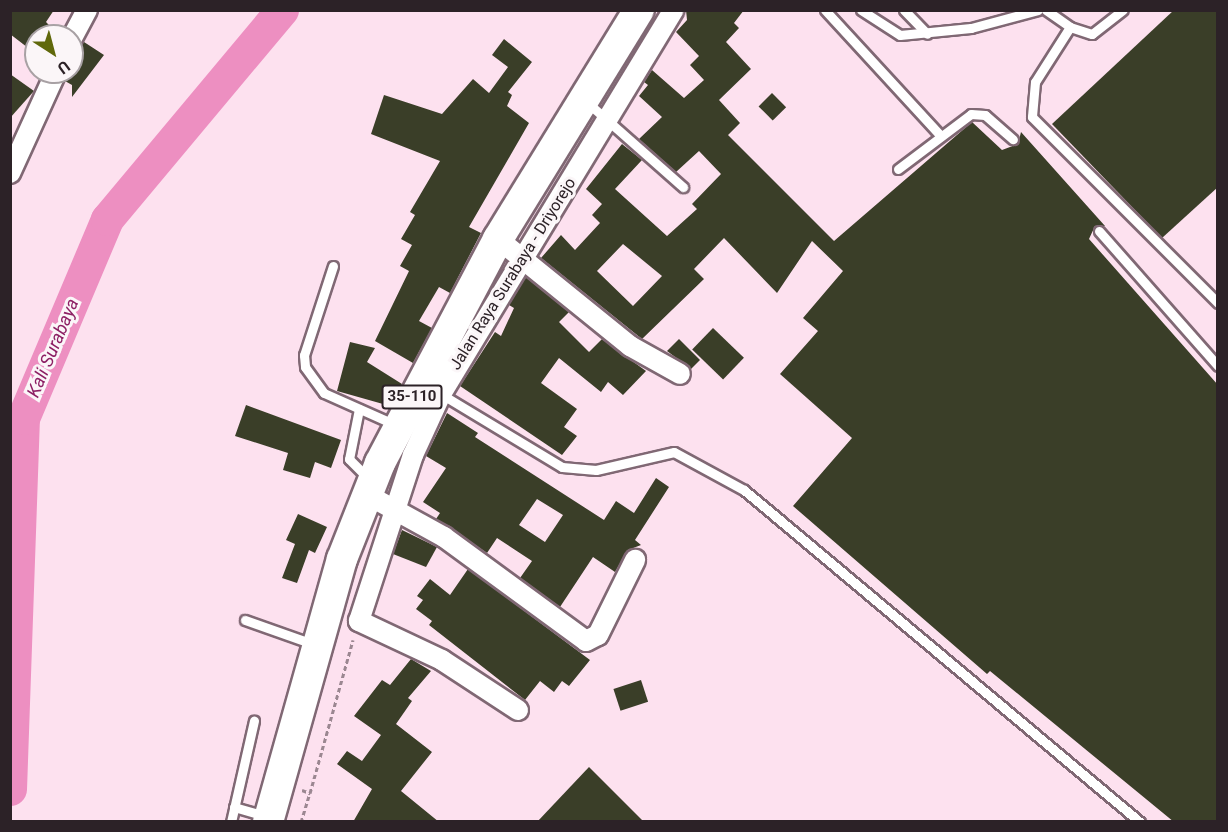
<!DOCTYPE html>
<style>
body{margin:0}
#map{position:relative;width:1228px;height:832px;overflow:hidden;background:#fde1ef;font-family:Roboto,sans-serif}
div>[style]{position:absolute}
.river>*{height:33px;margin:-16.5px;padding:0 16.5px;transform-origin:16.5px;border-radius:16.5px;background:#ed8fc1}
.building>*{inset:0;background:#3a3e28;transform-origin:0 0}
.path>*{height:3px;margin-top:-1.5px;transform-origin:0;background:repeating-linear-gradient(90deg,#9b8791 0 4.5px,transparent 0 7.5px)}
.roads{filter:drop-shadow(2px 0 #806874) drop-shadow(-2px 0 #806874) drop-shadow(0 2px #806874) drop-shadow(0 -2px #806874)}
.lane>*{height:9px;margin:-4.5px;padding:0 4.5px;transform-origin:4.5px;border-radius:4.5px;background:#fff}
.street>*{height:20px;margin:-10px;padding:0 10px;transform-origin:10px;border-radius:10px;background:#fff}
.primary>*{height:30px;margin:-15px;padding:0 15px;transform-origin:15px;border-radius:15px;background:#fff}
span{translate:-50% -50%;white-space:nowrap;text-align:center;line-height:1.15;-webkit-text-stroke:6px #fbf6f8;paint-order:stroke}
.shield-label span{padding:2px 4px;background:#fbf6f8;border:2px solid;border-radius:4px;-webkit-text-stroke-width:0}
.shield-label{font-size:15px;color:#2c2227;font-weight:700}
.street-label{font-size:16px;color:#2c2227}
.water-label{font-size:18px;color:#8d2064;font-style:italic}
.frame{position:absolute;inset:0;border:12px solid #2c2227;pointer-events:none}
.north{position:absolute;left:24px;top:24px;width:60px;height:60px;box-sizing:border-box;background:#fbf6f8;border:2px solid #a8a1a4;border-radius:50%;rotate:144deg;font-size:16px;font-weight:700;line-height:24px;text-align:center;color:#2c2227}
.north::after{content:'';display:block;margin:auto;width:21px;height:27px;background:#60680b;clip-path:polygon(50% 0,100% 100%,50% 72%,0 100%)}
</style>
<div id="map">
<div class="river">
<i style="left:10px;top:789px;width:371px;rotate:-88deg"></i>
<i style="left:23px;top:418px;width:216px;rotate:-67.1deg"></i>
<i style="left:107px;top:219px;width:273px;rotate:-50.1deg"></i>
</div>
<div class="building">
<i style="clip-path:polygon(10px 10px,54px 10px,46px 22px,60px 36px,36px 36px,36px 54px,10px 34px)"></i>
<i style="clip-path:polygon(evenodd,686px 10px,744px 10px,734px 23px,739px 28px,726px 42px,751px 69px,719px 100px,740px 123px,728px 135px,834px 241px,972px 122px,1002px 150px,1018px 144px,1021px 132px,1105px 226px,1095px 226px,1089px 239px,1218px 385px,1218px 822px,1174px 822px,990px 671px,987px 674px,793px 506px,852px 438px,780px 374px,818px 331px,803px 318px,843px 271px,812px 241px,777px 293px,724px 238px,694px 269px,704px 279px,642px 339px,541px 258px,561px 235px,575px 250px,600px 223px,592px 215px,602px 204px,586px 189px,622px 144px,642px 160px,615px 189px,667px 236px,697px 209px,692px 204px,721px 174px,699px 151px,676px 172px,639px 139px,662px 117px,639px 96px,648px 85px,644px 82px,652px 70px,684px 98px,704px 80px,690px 65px,699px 56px,676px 32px,687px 20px,686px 10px,623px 244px,662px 276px,633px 306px,597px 271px,623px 244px)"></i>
<i style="clip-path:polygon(1174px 10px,1218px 10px,1218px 187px,1162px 238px,1052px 124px)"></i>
<i style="clip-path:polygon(504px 39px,532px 62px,508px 92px,512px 95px,507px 106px,529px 123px,469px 227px,481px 233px,450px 293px,439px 287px,419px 321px,432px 328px,413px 363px,375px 341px,409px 271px,400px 266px,412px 245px,401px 239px,415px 215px,410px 212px,440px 161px,371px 134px,384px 95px,442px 114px,473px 79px,489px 93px,508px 67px,492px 55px)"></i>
<i style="clip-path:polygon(84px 42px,104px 55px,72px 97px,72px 85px,65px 81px,72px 72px,72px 50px)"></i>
<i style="clip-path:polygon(10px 74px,34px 91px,10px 118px)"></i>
<i style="left:772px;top:93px;width:20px;height:19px;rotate:45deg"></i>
<i style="clip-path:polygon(526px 277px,569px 312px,559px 322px,589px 352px,602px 339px,646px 371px,623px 395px,608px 382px,601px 392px,559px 358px,541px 383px,577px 409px,564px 427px,577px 436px,562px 455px,460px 386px,495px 332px,501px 336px,514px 308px,509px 305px)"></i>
<i style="left:713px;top:328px;width:43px;height:30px;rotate:44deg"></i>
<i style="clip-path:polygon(679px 339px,700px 360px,691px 369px,667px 351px)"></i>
<i style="clip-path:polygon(350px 342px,375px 348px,367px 362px,402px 384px,394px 399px,385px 397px,383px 404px,337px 391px)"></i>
<i style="clip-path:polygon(246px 405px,341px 440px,331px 468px,315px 462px,310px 478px,283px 470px,288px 453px,235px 436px)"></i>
<i style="clip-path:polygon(evenodd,447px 413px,478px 433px,475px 437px,604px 520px,616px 501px,634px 513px,656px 478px,669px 487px,635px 540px,641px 545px,628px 550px,615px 572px,593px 557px,560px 607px,520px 578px,532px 561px,497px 538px,487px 553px,436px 519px,440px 513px,423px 502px,446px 468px,426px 456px,447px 413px,537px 499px,563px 515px,545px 542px,519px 525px,537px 499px)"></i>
<i style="clip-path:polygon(298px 514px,327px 527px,315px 553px,309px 550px,297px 583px,282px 578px,295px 544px,286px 540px)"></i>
<i style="clip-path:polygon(402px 530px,437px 547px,426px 567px,393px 554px)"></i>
<i style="clip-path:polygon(468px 569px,590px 660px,569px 686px,562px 681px,554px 692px,540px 681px,525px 700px,429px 625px,432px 621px,416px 609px,423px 600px,417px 596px,430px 579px,450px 595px)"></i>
<i style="clip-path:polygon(411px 659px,431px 671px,408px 698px,412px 701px,396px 724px,432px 752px,401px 791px,439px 822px,353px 822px,372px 789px,337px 764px,347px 751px,362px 761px,381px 735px,354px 716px,382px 680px,390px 685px)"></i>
<i style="left:641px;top:680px;width:23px;height:29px;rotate:72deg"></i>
<i style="clip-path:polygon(589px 767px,644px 822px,537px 822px)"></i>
</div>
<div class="path">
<i style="left:302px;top:790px;width:9px;rotate:21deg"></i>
<i style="left:310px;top:793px;width:159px;rotate:-74.3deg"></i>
<i style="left:301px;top:822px;width:30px;rotate:-73deg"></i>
</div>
<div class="roads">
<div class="lane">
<i style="left:825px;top:10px;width:168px;rotate:47.4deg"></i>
<i style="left:861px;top:10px;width:46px;rotate:32.7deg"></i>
<i style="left:900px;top:35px;width:71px;rotate:-5.6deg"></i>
<i style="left:971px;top:28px;width:69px;rotate:-15deg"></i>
<i style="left:904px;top:10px;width:33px;rotate:46deg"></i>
<i style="left:1046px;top:10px;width:29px;rotate:35deg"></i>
<i style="left:1070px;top:27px;width:23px;rotate:18deg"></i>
<i style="left:1092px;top:34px;width:39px;rotate:-38deg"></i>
<i style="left:1070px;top:27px;width:65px;rotate:122.5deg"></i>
<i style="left:1035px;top:82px;width:35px;rotate:95deg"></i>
<i style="left:1032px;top:117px;width:263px;rotate:45deg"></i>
<i style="left:588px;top:103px;width:127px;rotate:41.5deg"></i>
<i style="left:898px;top:169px;width:91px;rotate:-37deg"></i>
<i style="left:971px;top:114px;width:14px;rotate:4deg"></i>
<i style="left:985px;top:115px;width:37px;rotate:41deg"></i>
<i style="left:1099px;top:231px;width:180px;rotate:48.6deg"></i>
<i style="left:333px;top:266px;width:94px;rotate:108deg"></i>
<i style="left:304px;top:355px;width:12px;rotate:85deg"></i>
<i style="left:305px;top:367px;width:32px;rotate:54deg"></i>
<i style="left:324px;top:393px;width:79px;rotate:24deg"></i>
<i style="left:441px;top:394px;width:141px;rotate:31.1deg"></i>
<i style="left:562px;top:467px;width:34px;rotate:5deg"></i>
<i style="left:596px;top:470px;width:80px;rotate:-13deg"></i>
<i style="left:674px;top:452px;width:80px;rotate:28.5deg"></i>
<i style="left:744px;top:490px;width:517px;rotate:39.98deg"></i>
<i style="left:359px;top:409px;width:51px;rotate:101.3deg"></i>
<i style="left:349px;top:459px;width:30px;rotate:45deg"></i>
<i style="left:245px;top:620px;width:72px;rotate:19.4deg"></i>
<i style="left:234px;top:807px;width:33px;rotate:16deg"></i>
<i style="left:231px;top:822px;width:104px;rotate:-77.2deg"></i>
</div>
<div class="street">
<i style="left:72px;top:38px;width:32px;rotate:-62deg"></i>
<i style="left:10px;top:173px;width:111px;rotate:-65.5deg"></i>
<i style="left:498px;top:239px;width:170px;rotate:39deg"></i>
<i style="left:630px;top:346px;width:57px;rotate:29.2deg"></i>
<i style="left:366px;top:494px;width:89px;rotate:28.9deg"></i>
<i style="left:444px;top:537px;width:176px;rotate:36.2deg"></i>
<i style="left:586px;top:641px;width:13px;rotate:-27deg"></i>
<i style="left:598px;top:635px;width:84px;rotate:-63.7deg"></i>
<i style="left:518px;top:710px;width:91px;rotate:-146.7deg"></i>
<i style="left:442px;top:660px;width:92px;rotate:-154.8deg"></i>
<i style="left:359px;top:621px;width:175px;rotate:-72deg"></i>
<i style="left:413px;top:455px;width:67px;rotate:-65.3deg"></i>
<i style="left:441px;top:394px;width:449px;rotate:-58.8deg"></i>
</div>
<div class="primary">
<i style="left:268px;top:822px;width:273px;rotate:-74.3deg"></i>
<i style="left:342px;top:559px;width:103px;rotate:-68.4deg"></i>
<i style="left:380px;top:463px;width:253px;rotate:-62.2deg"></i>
<i style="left:498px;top:239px;width:269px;rotate:-58.4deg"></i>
</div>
</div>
<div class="shield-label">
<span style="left:412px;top:397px">35-110</span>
</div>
<div class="street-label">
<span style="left:513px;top:274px;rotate:-58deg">Jalan Raya Surabaya - Driyorejo</span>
</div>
<div class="water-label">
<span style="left:53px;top:348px;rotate:-67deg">Kali Surabaya</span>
</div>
<div class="frame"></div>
<div class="north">U</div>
</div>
